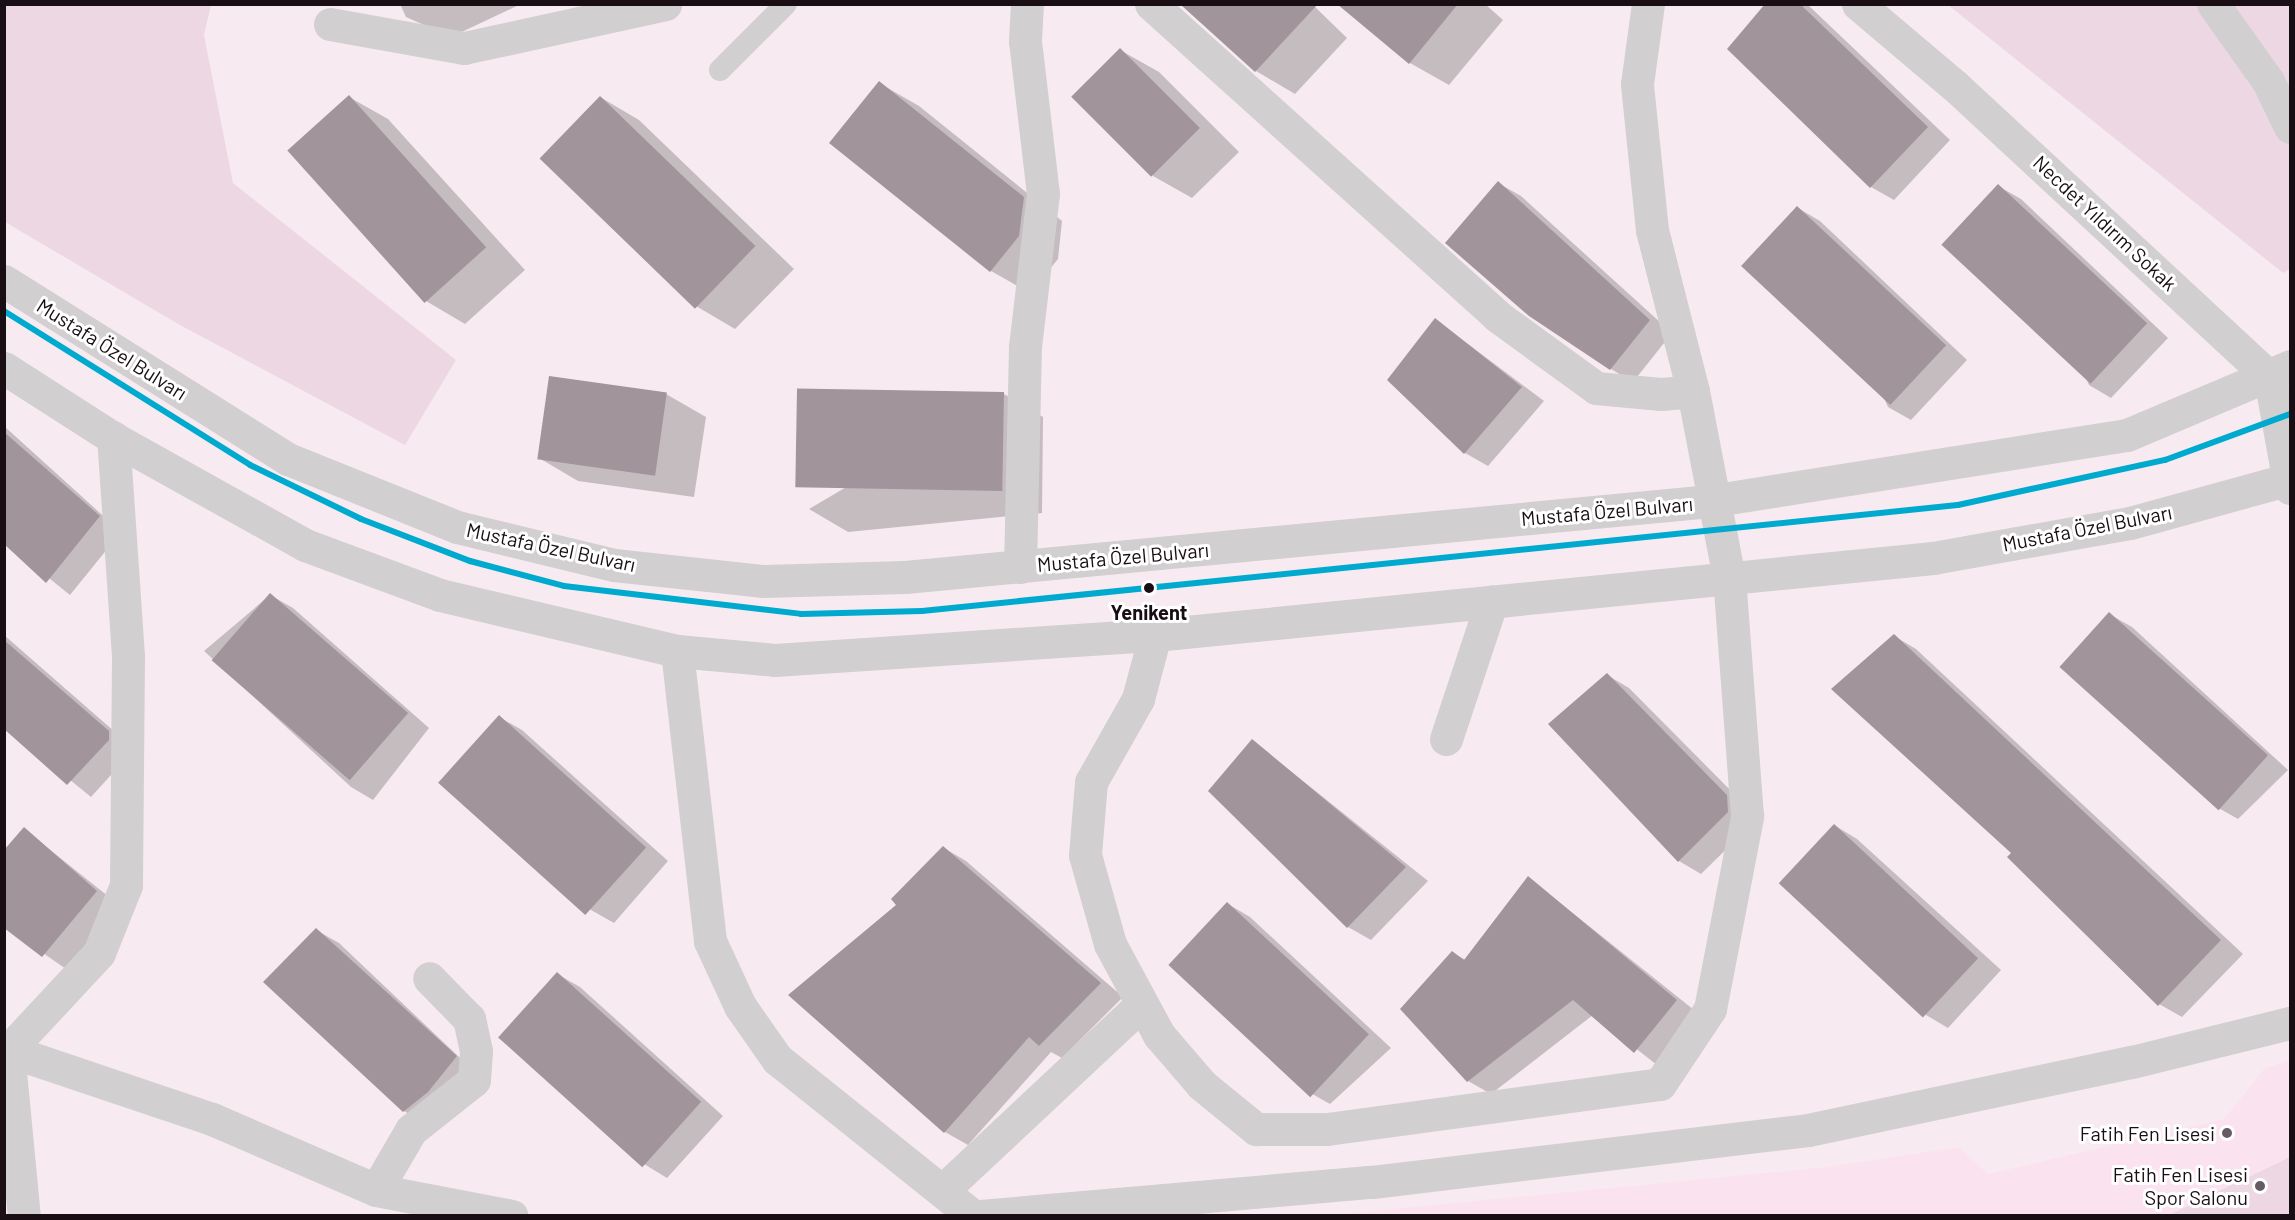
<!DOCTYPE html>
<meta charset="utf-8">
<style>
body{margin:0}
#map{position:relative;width:2295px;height:1220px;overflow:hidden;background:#f7ebf1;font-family:Barlow,sans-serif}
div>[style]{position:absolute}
.built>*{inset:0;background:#fbe2ef}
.green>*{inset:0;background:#edd7e3}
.shadow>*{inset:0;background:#0003}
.building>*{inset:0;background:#a1959b;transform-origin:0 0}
.lane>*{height:22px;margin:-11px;padding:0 11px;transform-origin:11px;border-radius:11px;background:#d2cfd1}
.street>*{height:33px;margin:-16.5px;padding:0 16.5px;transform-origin:16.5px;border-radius:16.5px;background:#d2cfd1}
.secondary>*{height:33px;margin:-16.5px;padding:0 16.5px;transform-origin:16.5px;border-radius:16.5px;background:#d2cfd1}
.tram-1>*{height:6px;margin:-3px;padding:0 3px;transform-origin:3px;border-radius:3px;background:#00a9ce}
.dots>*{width:16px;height:16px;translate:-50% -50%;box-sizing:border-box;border:3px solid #fff;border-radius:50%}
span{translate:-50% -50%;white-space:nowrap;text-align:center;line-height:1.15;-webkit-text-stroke:6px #fff;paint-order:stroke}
.street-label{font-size:20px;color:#1a0e15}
.stop-label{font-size:20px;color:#1a0e15;font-weight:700}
.poi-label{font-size:20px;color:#1a0e15}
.right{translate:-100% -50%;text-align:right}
.frame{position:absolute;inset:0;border:6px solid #1a0e15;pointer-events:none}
</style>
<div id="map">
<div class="built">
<i style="clip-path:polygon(2290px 1060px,2290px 1215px,1321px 1216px,1826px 1167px,1959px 1147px,1988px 1174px,2224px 1119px,2265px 1068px)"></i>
</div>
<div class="green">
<i style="clip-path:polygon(5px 4px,211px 5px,204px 35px,233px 183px,456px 360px,405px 445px,178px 324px,5px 222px)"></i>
<i style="clip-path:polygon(1948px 5px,2290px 5px,2290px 269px,2283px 273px)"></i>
<i style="clip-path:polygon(2290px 1157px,2290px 1215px,2169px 1215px)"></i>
</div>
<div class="shadow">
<i style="clip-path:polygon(400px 4px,521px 4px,451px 37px,406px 17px)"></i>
<i style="clip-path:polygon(1180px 4px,1312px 4px,1347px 38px,1295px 94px,1256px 71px)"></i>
<i style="clip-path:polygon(1340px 4px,1485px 4px,1503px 20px,1449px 85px,1410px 63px)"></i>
<i style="clip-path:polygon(1766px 4px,1807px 4px,1950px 140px,1894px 200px,1871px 187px)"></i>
<i style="clip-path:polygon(1120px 50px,1159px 72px,1239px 152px,1192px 198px,1153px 176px)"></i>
<i style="clip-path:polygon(879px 83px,919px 106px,1062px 221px,1058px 259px,1030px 293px,991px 271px)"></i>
<i style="clip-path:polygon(349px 97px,388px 119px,525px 270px,465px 324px,426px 301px)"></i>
<i style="clip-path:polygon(600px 97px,639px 120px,794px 269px,735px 329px,696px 306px,541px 158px)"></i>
<i style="clip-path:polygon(1498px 183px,1521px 196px,1672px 333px,1633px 382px,1611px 369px)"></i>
<i style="clip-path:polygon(1998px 186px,2021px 199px,2168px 338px,2111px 398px,2089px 385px)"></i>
<i style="clip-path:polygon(1798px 208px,1820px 221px,1967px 360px,1911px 420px,1888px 407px)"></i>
<i style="clip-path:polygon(1436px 320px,1544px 401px,1488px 466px,1465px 453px)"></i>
<i style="clip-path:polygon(666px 394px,706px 417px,694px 497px,578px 481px,539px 458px)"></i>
<i style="clip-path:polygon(1004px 394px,1043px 417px,1042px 513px,848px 532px,809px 509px)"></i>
<i style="clip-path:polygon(4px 426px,121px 532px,70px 595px,4px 542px)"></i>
<i style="clip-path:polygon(270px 595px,293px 608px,429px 728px,373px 800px,351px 787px,204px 651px)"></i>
<i style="clip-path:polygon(2109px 614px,2132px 627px,2288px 770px,2238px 819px,2215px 806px,2064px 669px)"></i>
<i style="clip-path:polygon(4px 635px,131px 746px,131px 753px,91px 797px,5px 727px)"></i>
<i style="clip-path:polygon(1894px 636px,1916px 649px,2243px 954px,2182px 1017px,2159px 1004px,2013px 853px)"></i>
<i style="clip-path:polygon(1607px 675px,1629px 688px,1749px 809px,1750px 826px,1701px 874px,1679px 861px)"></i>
<i style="clip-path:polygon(499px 717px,522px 730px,668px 861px,614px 923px,591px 910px)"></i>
<i style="clip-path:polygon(1253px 741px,1428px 881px,1371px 940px,1348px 927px,1210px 791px)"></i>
<i style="clip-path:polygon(1834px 825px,1857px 839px,2001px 970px,1948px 1028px,1926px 1015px)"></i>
<i style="clip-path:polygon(24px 829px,119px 905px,66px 969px,4px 926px)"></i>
<i style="clip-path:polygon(944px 848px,966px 861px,1123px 997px,1062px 1058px,1051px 1052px,968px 1145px,945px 1132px)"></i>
<i style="clip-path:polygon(1529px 878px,1699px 1014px,1657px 1065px,1593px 1015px,1491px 1094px,1468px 1081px,1452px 953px,1466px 960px)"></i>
<i style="clip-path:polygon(1228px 904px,1250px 917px,1391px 1048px,1330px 1104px,1307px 1091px)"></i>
<i style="clip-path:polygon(316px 930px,339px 943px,478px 1075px,427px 1124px,404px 1111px)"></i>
<i style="clip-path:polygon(557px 974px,580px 987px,723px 1116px,667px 1178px,644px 1164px)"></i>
</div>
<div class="building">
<i style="clip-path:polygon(1180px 4px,1318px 4px,1255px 72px)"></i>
<i style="clip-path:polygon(1337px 4px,1458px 4px,1409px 64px)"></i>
<i style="clip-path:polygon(1765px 4px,1800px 4px,1928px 127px,1870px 188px,1727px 49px)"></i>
<i style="left:1120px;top:48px;width:113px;height:69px;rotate:45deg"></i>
<i style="clip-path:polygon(879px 81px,1024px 197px,1019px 236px,990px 272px,829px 143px)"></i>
<i style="left:349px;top:95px;width:205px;height:83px;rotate:48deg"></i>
<i style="left:600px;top:96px;width:216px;height:87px;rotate:44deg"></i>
<i style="clip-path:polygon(1498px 181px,1650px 320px,1610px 370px,1529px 316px,1445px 243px)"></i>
<i style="left:1998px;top:184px;width:204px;height:83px;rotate:43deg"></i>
<i style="left:1797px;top:206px;width:204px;height:82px;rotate:43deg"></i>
<i style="clip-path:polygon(1435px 318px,1522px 387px,1464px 454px,1387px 380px)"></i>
<i style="left:549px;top:376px;width:119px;height:84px;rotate:8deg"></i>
<i style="left:1004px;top:392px;width:99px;height:207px;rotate:91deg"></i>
<i style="clip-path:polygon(4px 432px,100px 516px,46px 583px,4px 544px)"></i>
<i style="left:270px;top:593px;width:183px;height:89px;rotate:41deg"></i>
<i style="left:2109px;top:612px;width:214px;height:74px;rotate:42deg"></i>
<i style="clip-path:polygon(1894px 634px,2221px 940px,2158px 1006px,2007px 857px,2011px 853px,1831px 689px)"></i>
<i style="clip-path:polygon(4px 640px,109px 731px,109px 740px,67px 785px,4px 729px)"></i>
<i style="clip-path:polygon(1607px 673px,1727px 795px,1728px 812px,1678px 862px,1548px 724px)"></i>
<i style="left:499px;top:715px;width:198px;height:91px;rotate:42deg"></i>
<i style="clip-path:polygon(1252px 739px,1406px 867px,1347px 928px,1208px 791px)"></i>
<i style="left:1834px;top:824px;width:197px;height:81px;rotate:43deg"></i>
<i style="clip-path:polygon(24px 827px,97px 891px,42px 957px,4px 928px,4px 850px)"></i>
<i style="clip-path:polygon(943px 846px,1101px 983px,1039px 1046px,1029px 1037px,944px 1133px,788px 995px,896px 905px,891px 899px)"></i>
<i style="clip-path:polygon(1528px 876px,1677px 1000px,1634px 1053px,1573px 1000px,1467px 1082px,1400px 1009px,1452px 951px,1464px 960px)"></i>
<i style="left:1227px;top:902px;width:194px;height:86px;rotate:43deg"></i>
<i style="clip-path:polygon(316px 928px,457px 1056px,428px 1092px,403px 1112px,263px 982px)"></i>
<i style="left:557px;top:972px;width:194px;height:88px;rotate:42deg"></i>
</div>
<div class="lane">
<i style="left:720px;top:70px;width:93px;rotate:-45deg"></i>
</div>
<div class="street">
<i style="left:1151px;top:4px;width:466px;rotate:42deg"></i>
<i style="left:1497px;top:316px;width:122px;rotate:36deg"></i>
<i style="left:1596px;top:388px;width:65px;rotate:5.3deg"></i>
<i style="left:1661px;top:394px;width:32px;rotate:-5deg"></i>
<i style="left:1858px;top:4px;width:126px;rotate:40.2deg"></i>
<i style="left:1954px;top:85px;width:431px;rotate:42.8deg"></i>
<i style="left:2270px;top:378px;width:112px;rotate:79.7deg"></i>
<i style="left:2213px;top:4px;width:95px;rotate:54.5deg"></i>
<i style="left:2268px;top:81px;width:51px;rotate:64.4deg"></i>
<i style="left:330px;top:24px;width:136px;rotate:10.2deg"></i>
<i style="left:464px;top:48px;width:206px;rotate:-12.3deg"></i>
<i style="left:1020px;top:567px;width:220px;rotate:-88.7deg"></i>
<i style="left:1025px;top:347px;width:154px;rotate:-83.3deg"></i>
<i style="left:1043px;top:194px;width:154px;rotate:-96.7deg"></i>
<i style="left:1025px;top:41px;width:37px;rotate:-87deg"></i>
<i style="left:1155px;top:635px;width:66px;rotate:104.9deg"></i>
<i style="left:1138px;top:699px;width:95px;rotate:119.5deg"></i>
<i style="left:1091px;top:782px;width:73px;rotate:94.7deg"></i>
<i style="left:1085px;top:855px;width:92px;rotate:74.3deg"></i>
<i style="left:1110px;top:944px;width:103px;rotate:61.7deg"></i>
<i style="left:1159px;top:1035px;width:66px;rotate:49.3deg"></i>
<i style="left:1202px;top:1085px;width:70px;rotate:39.2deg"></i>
<i style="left:1256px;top:1129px;width:71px"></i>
<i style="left:1327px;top:1129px;width:336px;rotate:-7.7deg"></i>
<i style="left:1660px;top:1084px;width:90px;rotate:-56.3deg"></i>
<i style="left:1710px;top:1009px;width:197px;rotate:-79.1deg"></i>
<i style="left:1747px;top:816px;width:239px;rotate:-94.3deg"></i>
<i style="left:1729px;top:578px;width:190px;rotate:-100.9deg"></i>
<i style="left:1693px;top:391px;width:166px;rotate:-104.3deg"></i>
<i style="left:1652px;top:230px;width:147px;rotate:-95.9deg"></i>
<i style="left:1637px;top:84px;width:81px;rotate:-82.2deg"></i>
<i style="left:677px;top:651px;width:292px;rotate:83.5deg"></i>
<i style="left:710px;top:941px;width:72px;rotate:65.2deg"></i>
<i style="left:740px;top:1006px;width:65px;rotate:55.1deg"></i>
<i style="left:777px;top:1059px;width:251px;rotate:38.7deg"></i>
<i style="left:1446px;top:739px;width:145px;rotate:-71.6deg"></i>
<i style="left:8px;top:1051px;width:166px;rotate:84.5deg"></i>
<i style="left:4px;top:1055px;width:139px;rotate:-47deg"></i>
<i style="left:99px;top:953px;width:73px;rotate:-68.3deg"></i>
<i style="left:126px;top:885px;width:229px;rotate:-89.5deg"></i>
<i style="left:128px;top:656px;width:219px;rotate:-93.9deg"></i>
<i style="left:376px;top:1190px;width:69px;rotate:-59.7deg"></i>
<i style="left:411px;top:1130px;width:80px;rotate:-38.4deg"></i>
<i style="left:474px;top:1080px;width:29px;rotate:-86deg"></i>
<i style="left:476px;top:1051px;width:33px;rotate:-102deg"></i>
<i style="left:469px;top:1019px;width:57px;rotate:-134.3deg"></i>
<i style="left:943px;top:1190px;width:272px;rotate:-43.1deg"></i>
</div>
<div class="secondary">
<i style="left:4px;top:281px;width:335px;rotate:32.1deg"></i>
<i style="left:288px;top:459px;width:182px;rotate:21.9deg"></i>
<i style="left:457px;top:527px;width:162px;rotate:13.6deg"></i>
<i style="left:614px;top:565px;width:151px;rotate:6.1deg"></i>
<i style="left:764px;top:581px;width:141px;rotate:-1.6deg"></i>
<i style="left:905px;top:577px;width:809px;rotate:-5.39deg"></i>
<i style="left:1710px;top:501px;width:422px;rotate:-9deg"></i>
<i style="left:2127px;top:435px;width:177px;rotate:-22.9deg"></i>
<i style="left:4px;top:368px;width:130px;rotate:32.7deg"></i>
<i style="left:113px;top:438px;width:220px;rotate:29.1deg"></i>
<i style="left:305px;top:545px;width:144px;rotate:20.3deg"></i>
<i style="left:440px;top:595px;width:244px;rotate:13.3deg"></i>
<i style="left:677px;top:651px;width:98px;rotate:5.2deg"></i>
<i style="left:775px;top:660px;width:381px;rotate:-3.8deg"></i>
<i style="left:1155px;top:635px;width:782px;rotate:-5.65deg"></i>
<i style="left:1933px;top:558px;width:200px;rotate:-10.1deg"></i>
<i style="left:2130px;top:523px;width:166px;rotate:-15.4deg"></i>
<i style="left:4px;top:1049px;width:219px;rotate:18.6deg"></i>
<i style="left:212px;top:1119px;width:179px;rotate:23.4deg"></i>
<i style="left:376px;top:1190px;width:138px;rotate:10.8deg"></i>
<i style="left:980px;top:1216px;width:393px;rotate:-5deg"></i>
<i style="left:1372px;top:1182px;width:439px;rotate:-6.8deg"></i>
<i style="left:1808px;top:1130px;width:331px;rotate:-11.9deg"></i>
<i style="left:2132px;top:1062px;width:163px;rotate:-13.9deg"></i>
</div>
<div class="tram-1">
<i style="left:4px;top:311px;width:290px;rotate:32deg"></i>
<i style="left:250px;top:465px;width:123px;rotate:25.9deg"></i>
<i style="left:361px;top:519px;width:117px;rotate:21.1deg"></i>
<i style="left:470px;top:561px;width:97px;rotate:14.9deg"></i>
<i style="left:564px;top:586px;width:239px;rotate:6.7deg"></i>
<i style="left:801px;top:614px;width:121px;rotate:-1.4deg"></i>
<i style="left:922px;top:611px;width:1041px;rotate:-5.84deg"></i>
<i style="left:1958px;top:505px;width:212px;rotate:-12.3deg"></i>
<i style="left:2165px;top:460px;width:133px;rotate:-20.2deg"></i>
</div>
<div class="dots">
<i style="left:1149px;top:588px;background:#1a0e15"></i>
<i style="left:2227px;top:1133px;background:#675b62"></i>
<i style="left:2260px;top:1186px;background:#675b62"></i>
</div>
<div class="street-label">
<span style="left:2105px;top:223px;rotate:43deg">Necdet Yıldırım Sokak</span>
<span style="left:112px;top:349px;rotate:32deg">Mustafa Özel Bulvarı</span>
<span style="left:1607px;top:511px;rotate:-5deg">Mustafa Özel Bulvarı</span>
<span style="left:2087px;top:528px;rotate:-11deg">Mustafa Özel Bulvarı</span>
<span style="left:551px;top:547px;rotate:12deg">Mustafa Özel Bulvarı</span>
<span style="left:1123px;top:557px;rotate:-5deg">Mustafa Özel Bulvarı</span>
</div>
<div class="stop-label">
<span style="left:1149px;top:612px">Yenikent</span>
</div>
<div class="poi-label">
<span class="right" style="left:2215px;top:1133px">Fatih Fen Lisesi</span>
<span class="right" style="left:2248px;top:1186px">Fatih Fen Lisesi<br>Spor Salonu</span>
</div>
<div class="frame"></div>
</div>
